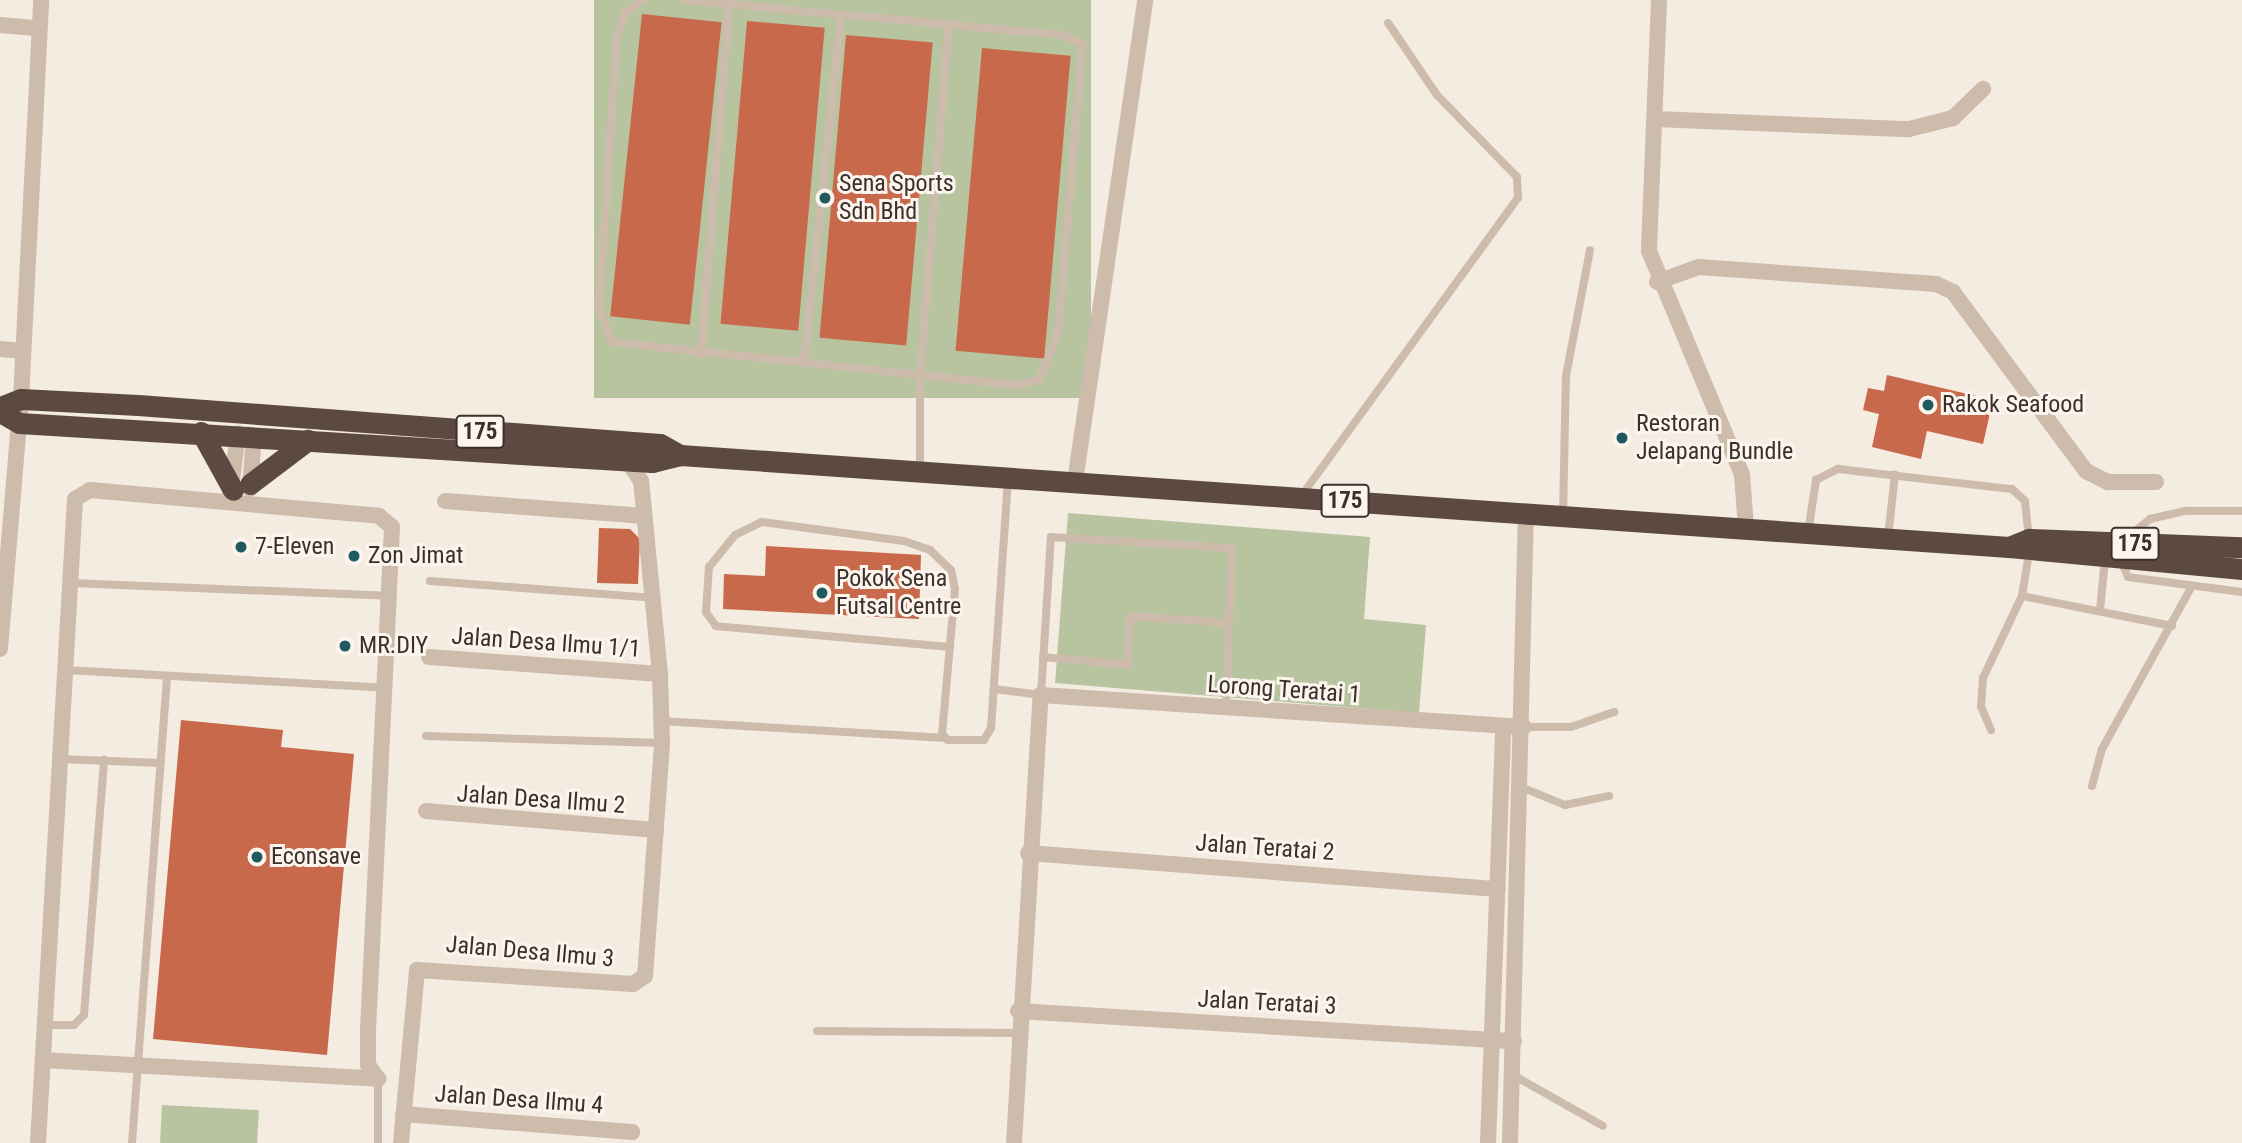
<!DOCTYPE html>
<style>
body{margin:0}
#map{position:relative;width:2242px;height:1143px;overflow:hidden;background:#f4ebe1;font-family:"Roboto Condensed",sans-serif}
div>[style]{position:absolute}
.green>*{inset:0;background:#b8c4a0;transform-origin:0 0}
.building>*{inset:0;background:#c8694b;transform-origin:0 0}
.lane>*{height:8px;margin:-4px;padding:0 4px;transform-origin:4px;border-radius:4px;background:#cdbbac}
.street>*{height:16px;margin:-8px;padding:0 8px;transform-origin:8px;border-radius:8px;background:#cdbbac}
.highway>*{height:21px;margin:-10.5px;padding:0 10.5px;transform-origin:10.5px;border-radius:10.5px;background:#5c4a42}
.dots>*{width:19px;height:19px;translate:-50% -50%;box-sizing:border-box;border:4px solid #fbf5ee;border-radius:50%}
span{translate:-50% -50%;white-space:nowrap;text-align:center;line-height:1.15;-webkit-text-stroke:6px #fbf5ee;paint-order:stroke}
.shield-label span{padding:2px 5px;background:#fbf5ee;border:2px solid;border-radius:5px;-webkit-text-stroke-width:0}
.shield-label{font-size:23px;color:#3b302b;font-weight:700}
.poi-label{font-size:24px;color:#3b302b}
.left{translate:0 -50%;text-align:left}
.street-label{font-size:24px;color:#3b302b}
</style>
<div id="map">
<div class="green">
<i style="left:594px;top:0;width:497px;height:398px"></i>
<i style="clip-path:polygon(1068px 513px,1370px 537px,1364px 619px,1426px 625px,1419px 713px,1055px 683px)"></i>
<i style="left:162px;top:1105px;width:97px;height:38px;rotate:3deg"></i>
</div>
<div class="building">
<i style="left:642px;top:14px;width:80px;height:304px;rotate:6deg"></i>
<i style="left:747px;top:21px;width:78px;height:304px;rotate:5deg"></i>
<i style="left:846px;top:35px;width:87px;height:304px;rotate:5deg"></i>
<i style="left:982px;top:48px;width:89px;height:304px;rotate:5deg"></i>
<i style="clip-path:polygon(1887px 375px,1993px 400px,1983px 444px,1927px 431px,1921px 459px,1872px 447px,1879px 414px,1863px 410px,1868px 388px,1884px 391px)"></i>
<i style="clip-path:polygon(599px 528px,630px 529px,640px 539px,638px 584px,597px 583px)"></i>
<i style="clip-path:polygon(766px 546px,921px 555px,919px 619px,723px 609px,724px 574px,765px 576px)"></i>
<i style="clip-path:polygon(181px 720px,283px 730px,281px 747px,354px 754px,327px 1055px,153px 1039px)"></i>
</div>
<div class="lane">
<i style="left:643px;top:0;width:24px;rotate:144deg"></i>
<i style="left:624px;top:14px;width:22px;rotate:108deg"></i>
<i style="left:617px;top:35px;width:275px;rotate:93.8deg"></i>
<i style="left:599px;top:309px;width:35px;rotate:68deg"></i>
<i style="left:612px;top:342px;width:404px;rotate:6.1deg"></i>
<i style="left:1014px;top:385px;width:25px;rotate:-11deg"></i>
<i style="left:1039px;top:380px;width:50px;rotate:-67.6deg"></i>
<i style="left:1058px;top:334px;width:291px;rotate:-85.1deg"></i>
<i style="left:1083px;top:44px;width:23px;rotate:-157deg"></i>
<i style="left:1062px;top:35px;width:380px;rotate:-174.7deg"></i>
<i style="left:701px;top:355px;width:352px;rotate:-85.4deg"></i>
<i style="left:804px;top:363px;width:350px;rotate:-83.9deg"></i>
<i style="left:920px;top:471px;width:96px;rotate:-90deg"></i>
<i style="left:920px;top:375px;width:352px;rotate:-85.3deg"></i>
<i style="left:1302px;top:495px;width:367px;rotate:-54deg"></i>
<i style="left:1518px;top:198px;width:21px;rotate:-93deg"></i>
<i style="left:1517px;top:177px;width:115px;rotate:-134.3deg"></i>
<i style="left:1437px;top:95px;width:87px;rotate:-124.2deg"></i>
<i style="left:1563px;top:516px;width:140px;rotate:-88.8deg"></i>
<i style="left:1566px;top:376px;width:128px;rotate:-79.2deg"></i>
<i style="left:1808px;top:533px;width:54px;rotate:-81.4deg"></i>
<i style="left:1816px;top:480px;width:25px;rotate:-27deg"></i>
<i style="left:1838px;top:469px;width:175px;rotate:6.6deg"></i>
<i style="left:2012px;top:489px;width:18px;rotate:43deg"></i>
<i style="left:2025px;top:501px;width:38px;rotate:84deg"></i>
<i style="left:1888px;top:538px;width:64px;rotate:-83.8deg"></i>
<i style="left:2123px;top:541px;width:35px;rotate:-39deg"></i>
<i style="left:2150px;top:519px;width:37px;rotate:-13deg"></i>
<i style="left:2186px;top:511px;width:56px"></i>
<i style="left:2121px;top:561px;width:17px;rotate:66deg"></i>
<i style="left:2128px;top:577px;width:115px;rotate:7.5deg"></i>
<i style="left:430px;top:581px;width:225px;rotate:4.3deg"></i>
<i style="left:71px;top:583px;width:318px;rotate:2.3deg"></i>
<i style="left:2022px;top:596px;width:153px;rotate:11.3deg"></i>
<i style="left:2100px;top:610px;width:51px;rotate:-84.4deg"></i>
<i style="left:950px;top:647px;width:235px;rotate:-174.9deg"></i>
<i style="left:716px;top:626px;width:17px;rotate:-126deg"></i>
<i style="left:706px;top:612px;width:45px;rotate:-86.2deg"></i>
<i style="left:709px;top:567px;width:41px;rotate:-50.9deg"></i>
<i style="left:735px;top:535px;width:30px;rotate:-26deg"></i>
<i style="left:762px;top:522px;width:143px;rotate:7.6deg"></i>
<i style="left:904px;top:541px;width:28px;rotate:19deg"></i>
<i style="left:930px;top:550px;width:29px;rotate:44deg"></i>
<i style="left:951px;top:570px;width:19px;rotate:78deg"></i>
<i style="left:955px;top:589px;width:146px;rotate:95.1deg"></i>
<i style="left:942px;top:734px;width:8px;rotate:45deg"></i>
<i style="left:948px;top:740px;width:36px"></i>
<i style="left:984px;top:740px;width:14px;rotate:-60deg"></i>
<i style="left:991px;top:728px;width:251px;rotate:-86.1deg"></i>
<i style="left:1043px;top:657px;width:85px;rotate:5.4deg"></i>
<i style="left:1128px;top:665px;width:49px;rotate:-87.7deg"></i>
<i style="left:1130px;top:616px;width:100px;rotate:4deg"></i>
<i style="left:66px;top:670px;width:319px;rotate:3.2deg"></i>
<i style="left:994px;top:689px;width:47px;rotate:7.3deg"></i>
<i style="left:1041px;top:695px;width:158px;rotate:-86.4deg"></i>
<i style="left:1051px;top:537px;width:181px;rotate:3.5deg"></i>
<i style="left:1232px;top:548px;width:160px;rotate:92.1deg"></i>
<i style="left:661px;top:721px;width:285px;rotate:3.4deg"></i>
<i style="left:1524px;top:727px;width:47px"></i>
<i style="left:1571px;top:727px;width:46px;rotate:-19.2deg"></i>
<i style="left:1991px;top:730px;width:25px;rotate:-113deg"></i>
<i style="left:1981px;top:707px;width:29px;rotate:-86deg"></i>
<i style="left:1983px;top:678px;width:91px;rotate:-64.6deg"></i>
<i style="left:2022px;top:596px;width:44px;rotate:-80.8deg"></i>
<i style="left:426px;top:736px;width:236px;rotate:1.7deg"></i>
<i style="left:60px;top:759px;width:100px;rotate:2.3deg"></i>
<i style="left:2092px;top:786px;width:38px;rotate:-75deg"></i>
<i style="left:2102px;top:749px;width:186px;rotate:-61.1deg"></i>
<i style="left:1521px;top:787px;width:48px;rotate:22.2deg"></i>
<i style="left:1565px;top:805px;width:45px;rotate:-11.6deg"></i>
<i style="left:45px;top:1025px;width:29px"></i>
<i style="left:74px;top:1025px;width:14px;rotate:-45deg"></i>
<i style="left:84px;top:1015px;width:256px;rotate:-85.5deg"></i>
<i style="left:817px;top:1031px;width:200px;rotate:0.6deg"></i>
<i style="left:1513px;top:1075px;width:103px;rotate:29.5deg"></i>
<i style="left:378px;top:1079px;width:64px;rotate:90deg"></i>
<i style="left:132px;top:1143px;width:467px;rotate:-85.7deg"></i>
</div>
<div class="street">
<i style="left:1659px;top:0;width:251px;rotate:92.3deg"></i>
<i style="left:1649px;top:251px;width:242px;rotate:67.4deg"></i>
<i style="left:1742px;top:474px;width:54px;rotate:85.8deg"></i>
<i style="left:0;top:25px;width:38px;rotate:5deg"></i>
<i style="left:1655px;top:119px;width:254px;rotate:2.3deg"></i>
<i style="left:1909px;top:129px;width:45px;rotate:-14deg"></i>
<i style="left:1953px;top:118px;width:42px;rotate:-44deg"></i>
<i style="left:1657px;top:282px;width:45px;rotate:-19.7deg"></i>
<i style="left:1699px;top:267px;width:238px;rotate:4.1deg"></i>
<i style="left:1936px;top:284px;width:19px;rotate:25deg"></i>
<i style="left:1953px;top:292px;width:223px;rotate:53.4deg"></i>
<i style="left:2086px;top:471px;width:25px;rotate:27deg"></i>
<i style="left:2108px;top:482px;width:48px"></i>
<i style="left:0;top:349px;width:22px;rotate:5deg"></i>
<i style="left:1075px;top:482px;width:487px;rotate:-81.7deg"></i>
<i style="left:250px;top:489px;width:53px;rotate:-85.7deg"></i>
<i style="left:230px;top:494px;width:61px;rotate:-82.4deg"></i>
<i style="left:445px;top:501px;width:200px;rotate:4.3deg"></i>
<i style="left:0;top:649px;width:251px;rotate:-85.2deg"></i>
<i style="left:21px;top:399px;width:400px;rotate:-87.1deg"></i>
<i style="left:429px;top:657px;width:232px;rotate:4.2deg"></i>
<i style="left:426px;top:811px;width:231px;rotate:4.7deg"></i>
<i style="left:1028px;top:853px;width:471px;rotate:4.4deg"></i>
<i style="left:1018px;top:1011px;width:497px;rotate:3.5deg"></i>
<i style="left:43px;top:1060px;width:336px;rotate:3.2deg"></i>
<i style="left:403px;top:1114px;width:230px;rotate:4.5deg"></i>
<i style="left:38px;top:1143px;width:645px;rotate:-86.71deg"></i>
<i style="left:75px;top:499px;width:17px;rotate:-31deg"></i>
<i style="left:90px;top:490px;width:290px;rotate:5.1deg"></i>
<i style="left:379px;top:516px;width:17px;rotate:40deg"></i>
<i style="left:392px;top:527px;width:504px;rotate:92.73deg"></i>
<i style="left:368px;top:1030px;width:35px;rotate:90deg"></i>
<i style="left:368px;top:1065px;width:17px;rotate:54deg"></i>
<i style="left:401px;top:1143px;width:174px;rotate:-84.7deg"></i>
<i style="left:417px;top:970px;width:216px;rotate:3.7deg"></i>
<i style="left:633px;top:984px;width:14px;rotate:-34deg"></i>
<i style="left:645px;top:976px;width:234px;rotate:-85.8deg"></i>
<i style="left:662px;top:743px;width:69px;rotate:-91.7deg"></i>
<i style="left:660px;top:674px;width:194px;rotate:-95.6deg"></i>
<i style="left:641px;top:481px;width:25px;rotate:-124deg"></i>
<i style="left:1014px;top:1143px;width:449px;rotate:-86.6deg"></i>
<i style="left:1041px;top:695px;width:484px;rotate:3.8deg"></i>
<i style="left:1488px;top:1143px;width:417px;rotate:-87.9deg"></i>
<i style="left:1510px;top:1143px;width:630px;rotate:-88.55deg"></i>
</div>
<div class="highway">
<i style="left:0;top:407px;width:22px;rotate:-21deg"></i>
<i style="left:21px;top:399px;width:117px;rotate:2.9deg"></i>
<i style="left:138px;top:405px;width:523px;rotate:4.27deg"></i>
<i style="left:660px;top:444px;width:23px;rotate:29deg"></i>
<i style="left:0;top:412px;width:22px;rotate:30deg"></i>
<i style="left:19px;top:423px;width:634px;rotate:3.53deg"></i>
<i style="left:652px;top:462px;width:29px;rotate:-14deg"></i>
<i style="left:680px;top:455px;width:1332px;rotate:3.96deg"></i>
<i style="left:2009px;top:547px;width:234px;rotate:5.4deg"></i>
<i style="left:201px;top:432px;width:66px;rotate:61.1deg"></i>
<i style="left:250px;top:484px;width:73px;rotate:-37.2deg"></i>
<i style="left:2009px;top:547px;width:22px;rotate:-22deg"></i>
<i style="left:2029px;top:539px;width:213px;rotate:2.2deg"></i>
</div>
<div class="dots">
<i style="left:825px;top:198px;background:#1f5a5e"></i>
<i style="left:1928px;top:405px;background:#1f5a5e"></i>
<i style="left:1622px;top:438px;background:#1f5a5e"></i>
<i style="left:241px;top:547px;background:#1f5a5e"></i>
<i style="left:354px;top:556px;background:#1f5a5e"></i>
<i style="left:822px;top:593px;background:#1f5a5e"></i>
<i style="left:345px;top:646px;background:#1f5a5e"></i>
<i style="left:257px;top:857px;background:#1f5a5e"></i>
</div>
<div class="shield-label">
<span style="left:480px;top:432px">175</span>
<span style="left:1345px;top:501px">175</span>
<span style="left:2135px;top:544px">175</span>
</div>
<div class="poi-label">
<span class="left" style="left:839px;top:198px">Sena Sports<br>Sdn Bhd</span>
<span class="left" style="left:1942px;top:405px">Rakok Seafood</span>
<span class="left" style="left:1636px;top:438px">Restoran<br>Jelapang Bundle</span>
<span class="left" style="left:255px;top:547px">7-Eleven</span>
<span class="left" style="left:368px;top:556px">Zon Jimat</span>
<span class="left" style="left:836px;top:593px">Pokok Sena<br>Futsal Centre</span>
<span class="left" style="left:359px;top:646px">MR.DIY</span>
<span class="left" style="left:271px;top:857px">Econsave</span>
</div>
<div class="street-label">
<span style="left:546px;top:643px;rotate:4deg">Jalan Desa Ilmu 1/1</span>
<span style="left:1284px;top:690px;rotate:4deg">Lorong Teratai 1</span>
<span style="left:541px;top:800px;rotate:4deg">Jalan Desa Ilmu 2</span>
<span style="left:1265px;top:848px;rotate:4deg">Jalan Teratai 2</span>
<span style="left:530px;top:952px;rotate:5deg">Jalan Desa Ilmu 3</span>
<span style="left:1267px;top:1003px;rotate:3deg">Jalan Teratai 3</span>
<span style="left:519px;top:1100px;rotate:4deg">Jalan Desa Ilmu 4</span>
</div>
</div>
